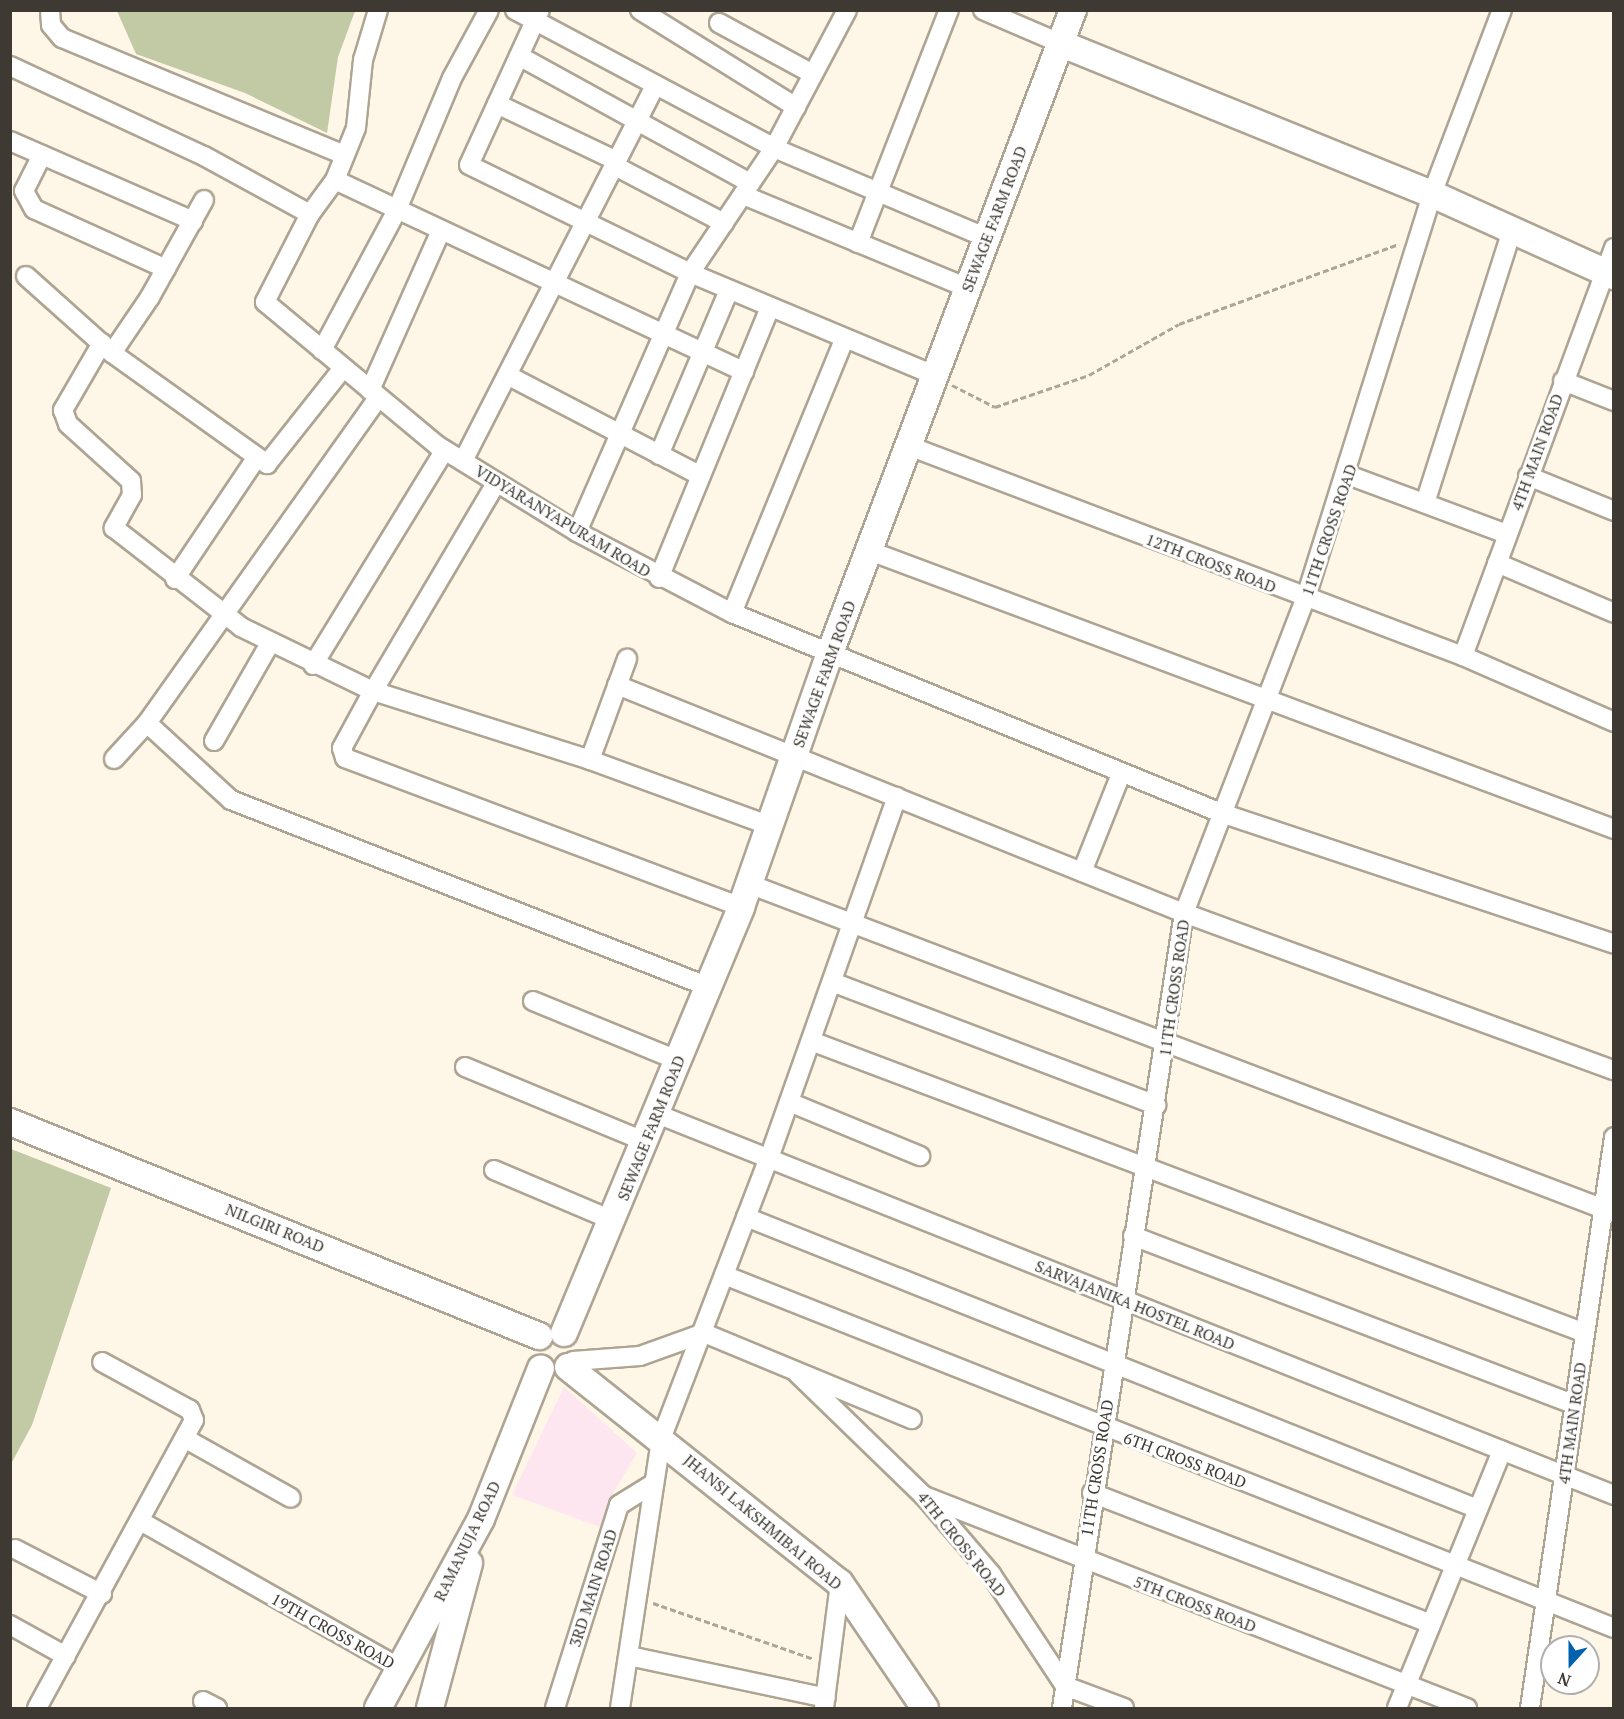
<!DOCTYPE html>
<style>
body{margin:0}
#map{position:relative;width:1624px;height:1719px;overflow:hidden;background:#fef6e7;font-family:"PT Serif",serif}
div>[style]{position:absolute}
.education>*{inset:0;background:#fee6f1}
.green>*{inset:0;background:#c2caa5}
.path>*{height:3px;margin-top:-1.5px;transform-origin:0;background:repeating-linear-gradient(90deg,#aca69a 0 6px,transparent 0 9px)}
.roads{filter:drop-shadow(2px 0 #aea493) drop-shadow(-2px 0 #aea493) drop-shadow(0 2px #aea493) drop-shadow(0 -2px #aea493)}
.street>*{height:18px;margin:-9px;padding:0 9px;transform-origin:9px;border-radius:9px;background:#fff}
.secondary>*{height:26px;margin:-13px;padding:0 13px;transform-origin:13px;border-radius:13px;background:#fff}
span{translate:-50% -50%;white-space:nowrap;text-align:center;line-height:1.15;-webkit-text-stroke:6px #fff;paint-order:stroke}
.street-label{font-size:16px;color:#3e3a33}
.frame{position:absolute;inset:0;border:12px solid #3e3a33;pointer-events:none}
.north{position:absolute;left:1540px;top:1635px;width:60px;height:60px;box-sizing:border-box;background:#fff;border:2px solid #b2b0ad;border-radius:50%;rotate:201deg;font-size:16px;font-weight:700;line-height:24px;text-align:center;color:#3e3a33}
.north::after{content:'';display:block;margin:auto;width:21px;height:27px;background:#0062ae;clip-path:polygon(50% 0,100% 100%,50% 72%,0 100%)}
</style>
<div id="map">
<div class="education">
<i style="clip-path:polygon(564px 1387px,637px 1453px,613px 1493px,603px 1528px,512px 1495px)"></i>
</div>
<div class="green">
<i style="clip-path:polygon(117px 11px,355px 11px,338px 57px,327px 133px,245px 93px,136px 54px)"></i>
<i style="clip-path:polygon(11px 1149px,111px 1188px,32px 1425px,11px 1464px)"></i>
</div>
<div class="path">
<i style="left:952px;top:385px;width:48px;rotate:27.1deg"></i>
<i style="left:995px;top:407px;width:99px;rotate:-18.8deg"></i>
<i style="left:1089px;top:375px;width:103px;rotate:-29.5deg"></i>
<i style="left:1179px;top:324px;width:234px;rotate:-20deg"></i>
<i style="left:653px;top:1603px;width:170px;rotate:19.2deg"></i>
</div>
<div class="roads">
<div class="street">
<i style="left:50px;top:10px;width:15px;rotate:86deg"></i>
<i style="left:51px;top:25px;width:17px;rotate:50deg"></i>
<i style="left:62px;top:38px;width:306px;rotate:22.5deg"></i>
<i style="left:378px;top:10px;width:52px;rotate:106.7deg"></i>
<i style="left:363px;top:60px;width:68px;rotate:95.9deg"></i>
<i style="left:356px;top:128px;width:56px;rotate:112deg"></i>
<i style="left:335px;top:180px;width:42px;rotate:126.3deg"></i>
<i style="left:310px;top:214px;width:99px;rotate:117.1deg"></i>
<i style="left:265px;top:302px;width:225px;rotate:39.8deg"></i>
<i style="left:438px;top:446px;width:163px;rotate:31.7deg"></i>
<i style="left:577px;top:532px;width:175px;rotate:27.6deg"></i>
<i style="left:732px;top:613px;width:528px;rotate:22.24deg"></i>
<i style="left:1221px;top:813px;width:414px;rotate:18.4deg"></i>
<i style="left:515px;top:10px;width:293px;rotate:28deg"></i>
<i style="left:774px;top:148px;width:231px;rotate:22.9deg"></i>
<i style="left:540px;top:10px;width:170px;rotate:114.6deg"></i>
<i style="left:469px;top:165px;width:246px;rotate:26deg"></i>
<i style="left:690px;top:273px;width:264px;rotate:22.7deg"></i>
<i style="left:640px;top:10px;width:184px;rotate:31.9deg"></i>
<i style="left:983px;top:10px;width:86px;rotate:23.3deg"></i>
<i style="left:719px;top:23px;width:107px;rotate:28.5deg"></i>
<i style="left:519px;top:56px;width:264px;rotate:28.8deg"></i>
<i style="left:10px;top:66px;width:214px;rotate:24.9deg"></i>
<i style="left:204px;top:156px;width:121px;rotate:28.7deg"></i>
<i style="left:497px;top:104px;width:133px;rotate:25.4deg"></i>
<i style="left:10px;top:141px;width:200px;rotate:23.6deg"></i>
<i style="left:42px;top:155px;width:40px;rotate:116.6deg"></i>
<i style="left:24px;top:191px;width:21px;rotate:61deg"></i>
<i style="left:34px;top:209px;width:145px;rotate:24.4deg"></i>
<i style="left:615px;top:166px;width:123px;rotate:27.6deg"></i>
<i style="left:335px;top:180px;width:452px;rotate:25.1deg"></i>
<i style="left:743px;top:195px;width:243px;rotate:22.5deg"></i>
<i style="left:858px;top:243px;width:250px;rotate:-68.7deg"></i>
<i style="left:26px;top:276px;width:115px;rotate:41.8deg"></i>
<i style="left:112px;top:353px;width:191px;rotate:35.6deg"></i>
<i style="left:267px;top:464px;width:122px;rotate:-51.6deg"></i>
<i style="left:102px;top:343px;width:78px;rotate:120.2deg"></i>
<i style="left:63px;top:410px;width:15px;rotate:70deg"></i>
<i style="left:68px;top:424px;width:85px;rotate:42.1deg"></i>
<i style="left:131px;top:481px;width:14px;rotate:86deg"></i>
<i style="left:132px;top:495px;width:38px;rotate:119deg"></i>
<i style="left:114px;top:528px;width:161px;rotate:37.9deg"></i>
<i style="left:241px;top:627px;width:147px;rotate:25.9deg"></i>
<i style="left:373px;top:691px;width:228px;rotate:17.6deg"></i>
<i style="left:590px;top:760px;width:192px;rotate:20.1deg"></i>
<i style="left:322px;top:350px;width:157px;rotate:-61.8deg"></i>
<i style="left:396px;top:212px;width:145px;rotate:-67.3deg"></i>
<i style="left:452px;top:78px;width:77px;rotate:-61.4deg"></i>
<i style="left:112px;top:353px;width:68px;rotate:-55.8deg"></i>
<i style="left:150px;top:297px;width:111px;rotate:-60.9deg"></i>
<i style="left:509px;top:376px;width:216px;rotate:27.5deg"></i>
<i style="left:1563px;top:381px;width:55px;rotate:21.4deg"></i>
<i style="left:370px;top:390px;width:172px;rotate:-66deg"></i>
<i style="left:378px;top:398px;width:399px;rotate:125.4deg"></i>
<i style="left:147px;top:723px;width:114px;rotate:42.5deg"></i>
<i style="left:231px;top:800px;width:513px;rotate:21.37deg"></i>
<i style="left:909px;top:446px;width:592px;rotate:20.76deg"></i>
<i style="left:1463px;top:656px;width:165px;rotate:23.6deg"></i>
<i style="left:659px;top:455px;width:179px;rotate:-67deg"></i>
<i style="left:463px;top:461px;width:422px;rotate:-62.9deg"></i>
<i style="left:1348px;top:475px;width:170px;rotate:20.4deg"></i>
<i style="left:1528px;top:476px;width:93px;rotate:22.1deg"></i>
<i style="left:495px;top:485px;width:239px;rotate:120.6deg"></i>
<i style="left:373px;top:691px;width:65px;rotate:118.5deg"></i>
<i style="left:342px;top:748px;width:10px;rotate:73deg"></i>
<i style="left:345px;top:758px;width:423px;rotate:20.6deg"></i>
<i style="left:1425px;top:503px;width:287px;rotate:-72.3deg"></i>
<i style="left:577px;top:532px;width:283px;rotate:-66.4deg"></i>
<i style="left:690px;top:273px;width:151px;rotate:-56.1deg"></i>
<i style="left:774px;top:148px;width:156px;rotate:-62.1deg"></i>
<i style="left:870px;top:551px;width:794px;rotate:20.49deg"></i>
<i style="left:1497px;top:563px;width:127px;rotate:23.1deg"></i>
<i style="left:659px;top:578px;width:293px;rotate:-67.7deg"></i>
<i style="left:175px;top:579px;width:143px;rotate:-56.1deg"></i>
<i style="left:732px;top:613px;width:297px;rotate:-67.7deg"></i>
<i style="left:1463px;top:656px;width:435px;rotate:-69.7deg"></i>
<i style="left:313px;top:665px;width:252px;rotate:-58.5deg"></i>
<i style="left:617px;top:685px;width:611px;rotate:21.91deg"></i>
<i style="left:1184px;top:913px;width:458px;rotate:20.1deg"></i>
<i style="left:214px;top:741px;width:111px;rotate:-60.2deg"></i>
<i style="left:114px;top:759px;width:49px;rotate:-47.5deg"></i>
<i style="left:590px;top:760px;width:108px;rotate:-69.9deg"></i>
<i style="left:1082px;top:872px;width:105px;rotate:-68.3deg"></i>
<i style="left:749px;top:884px;width:925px;rotate:20.82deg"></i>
<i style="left:832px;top:982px;width:347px;rotate:20.8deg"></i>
<i style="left:533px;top:1001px;width:156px;rotate:22.3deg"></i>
<i style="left:811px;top:1041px;width:827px;rotate:20.67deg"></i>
<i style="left:465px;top:1067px;width:196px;rotate:22.5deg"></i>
<i style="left:789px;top:1102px;width:142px;rotate:22.4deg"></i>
<i style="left:657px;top:1114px;width:1030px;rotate:21.71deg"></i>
<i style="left:494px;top:1170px;width:130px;rotate:23deg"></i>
<i style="left:746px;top:1217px;width:788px;rotate:21.75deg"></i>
<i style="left:1133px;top:1236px;width:472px;rotate:20.9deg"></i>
<i style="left:724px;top:1275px;width:957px;rotate:21.63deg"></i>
<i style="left:573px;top:1361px;width:67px;rotate:-4.3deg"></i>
<i style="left:640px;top:1356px;width:68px;rotate:-19.8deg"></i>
<i style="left:704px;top:1333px;width:225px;rotate:22.5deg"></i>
<i style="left:797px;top:1373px;width:177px;rotate:44.1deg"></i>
<i style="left:924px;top:1496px;width:103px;rotate:49.3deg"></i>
<i style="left:991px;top:1574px;width:134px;rotate:56.5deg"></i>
<i style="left:1065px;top:1686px;width:63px;rotate:20.4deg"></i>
<i style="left:186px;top:1439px;width:120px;rotate:29.3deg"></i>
<i style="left:1092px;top:1493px;width:363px;rotate:21.1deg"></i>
<i style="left:924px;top:1496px;width:583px;rotate:21.33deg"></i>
<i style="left:142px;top:1522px;width:299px;rotate:29.5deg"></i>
<i style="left:15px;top:1549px;width:98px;rotate:27.3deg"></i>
<i style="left:10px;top:1625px;width:64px;rotate:29deg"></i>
<i style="left:629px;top:1656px;width:201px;rotate:12deg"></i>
<i style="left:203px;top:1701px;width:16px;rotate:27deg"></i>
<i style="left:37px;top:1708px;width:328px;rotate:-61.4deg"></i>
<i style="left:194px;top:1420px;width:11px;rotate:-112deg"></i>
<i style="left:190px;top:1410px;width:100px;rotate:-151.4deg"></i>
<i style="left:555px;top:1708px;width:213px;rotate:-72.5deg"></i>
<i style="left:619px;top:1505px;width:40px;rotate:-32deg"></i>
<i style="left:620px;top:1708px;width:272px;rotate:-81.3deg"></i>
<i style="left:661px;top:1439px;width:301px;rotate:-69deg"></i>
<i style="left:769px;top:1158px;width:383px;rotate:-70.5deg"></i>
<i style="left:824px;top:1708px;width:126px;rotate:-82.7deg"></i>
<i style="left:1062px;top:1708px;width:804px;rotate:-81.28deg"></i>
<i style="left:1184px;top:913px;width:336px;rotate:-68.9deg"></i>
<i style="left:1305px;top:600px;width:425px;rotate:-72.6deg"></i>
<i style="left:1432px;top:194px;width:197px;rotate:-69.2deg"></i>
<i style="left:1397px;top:1708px;width:278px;rotate:-67.8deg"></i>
<i style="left:1530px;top:1708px;width:577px;rotate:-81.63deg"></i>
</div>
<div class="secondary">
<i style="left:1062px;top:44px;width:399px;rotate:22.1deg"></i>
<i style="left:1432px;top:194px;width:200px;rotate:24.3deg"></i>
<i style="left:10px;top:1122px;width:571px;rotate:22.03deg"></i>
<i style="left:564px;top:1333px;width:461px;rotate:-67.4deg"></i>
<i style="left:741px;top:907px;width:269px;rotate:-70.7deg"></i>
<i style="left:830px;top:653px;width:687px;rotate:-69.3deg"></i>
<i style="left:568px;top:1367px;width:347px;rotate:38.5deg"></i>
<i style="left:840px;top:1583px;width:151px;rotate:55.8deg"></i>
<i style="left:378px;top:1708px;width:215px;rotate:-61.4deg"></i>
<i style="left:481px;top:1519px;width:162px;rotate:-68.3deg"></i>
<i style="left:430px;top:1708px;width:150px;rotate:-74.9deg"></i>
</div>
</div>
<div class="street-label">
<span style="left:994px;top:219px;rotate:-69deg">SEWAGE FARM ROAD</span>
<span style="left:1537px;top:452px;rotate:-70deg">4TH MAIN ROAD</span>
<span style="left:563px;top:521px;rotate:31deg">VIDYARANYAPURAM ROAD</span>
<span style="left:1329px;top:530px;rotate:-71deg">11TH CROSS ROAD</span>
<span style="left:1211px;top:563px;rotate:21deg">12TH CROSS ROAD</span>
<span style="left:824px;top:674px;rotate:-70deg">SEWAGE FARM ROAD</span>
<span style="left:1174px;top:988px;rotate:-82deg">11TH CROSS ROAD</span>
<span style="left:651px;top:1128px;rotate:-68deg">SEWAGE FARM ROAD</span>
<span style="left:275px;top:1228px;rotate:22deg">NILGIRI ROAD</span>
<span style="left:1135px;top:1305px;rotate:22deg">SARVAJANIKA HOSTEL ROAD</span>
<span style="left:1572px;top:1423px;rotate:-82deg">4TH MAIN ROAD</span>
<span style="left:1185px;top:1460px;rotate:21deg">6TH CROSS ROAD</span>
<span style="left:1097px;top:1468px;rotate:-81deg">11TH CROSS ROAD</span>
<span style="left:763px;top:1522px;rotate:40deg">JHANSI LAKSHMIBAI ROAD</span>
<span style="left:467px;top:1541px;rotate:-64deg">RAMANUJA ROAD</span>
<span style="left:962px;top:1544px;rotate:51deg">4TH CROSS ROAD</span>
<span style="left:593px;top:1588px;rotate:-72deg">3RD MAIN ROAD</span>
<span style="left:1195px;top:1604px;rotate:21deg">5TH CROSS ROAD</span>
<span style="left:333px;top:1631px;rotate:29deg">19TH CROSS ROAD</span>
</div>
<div class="frame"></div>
<div class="north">N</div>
</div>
